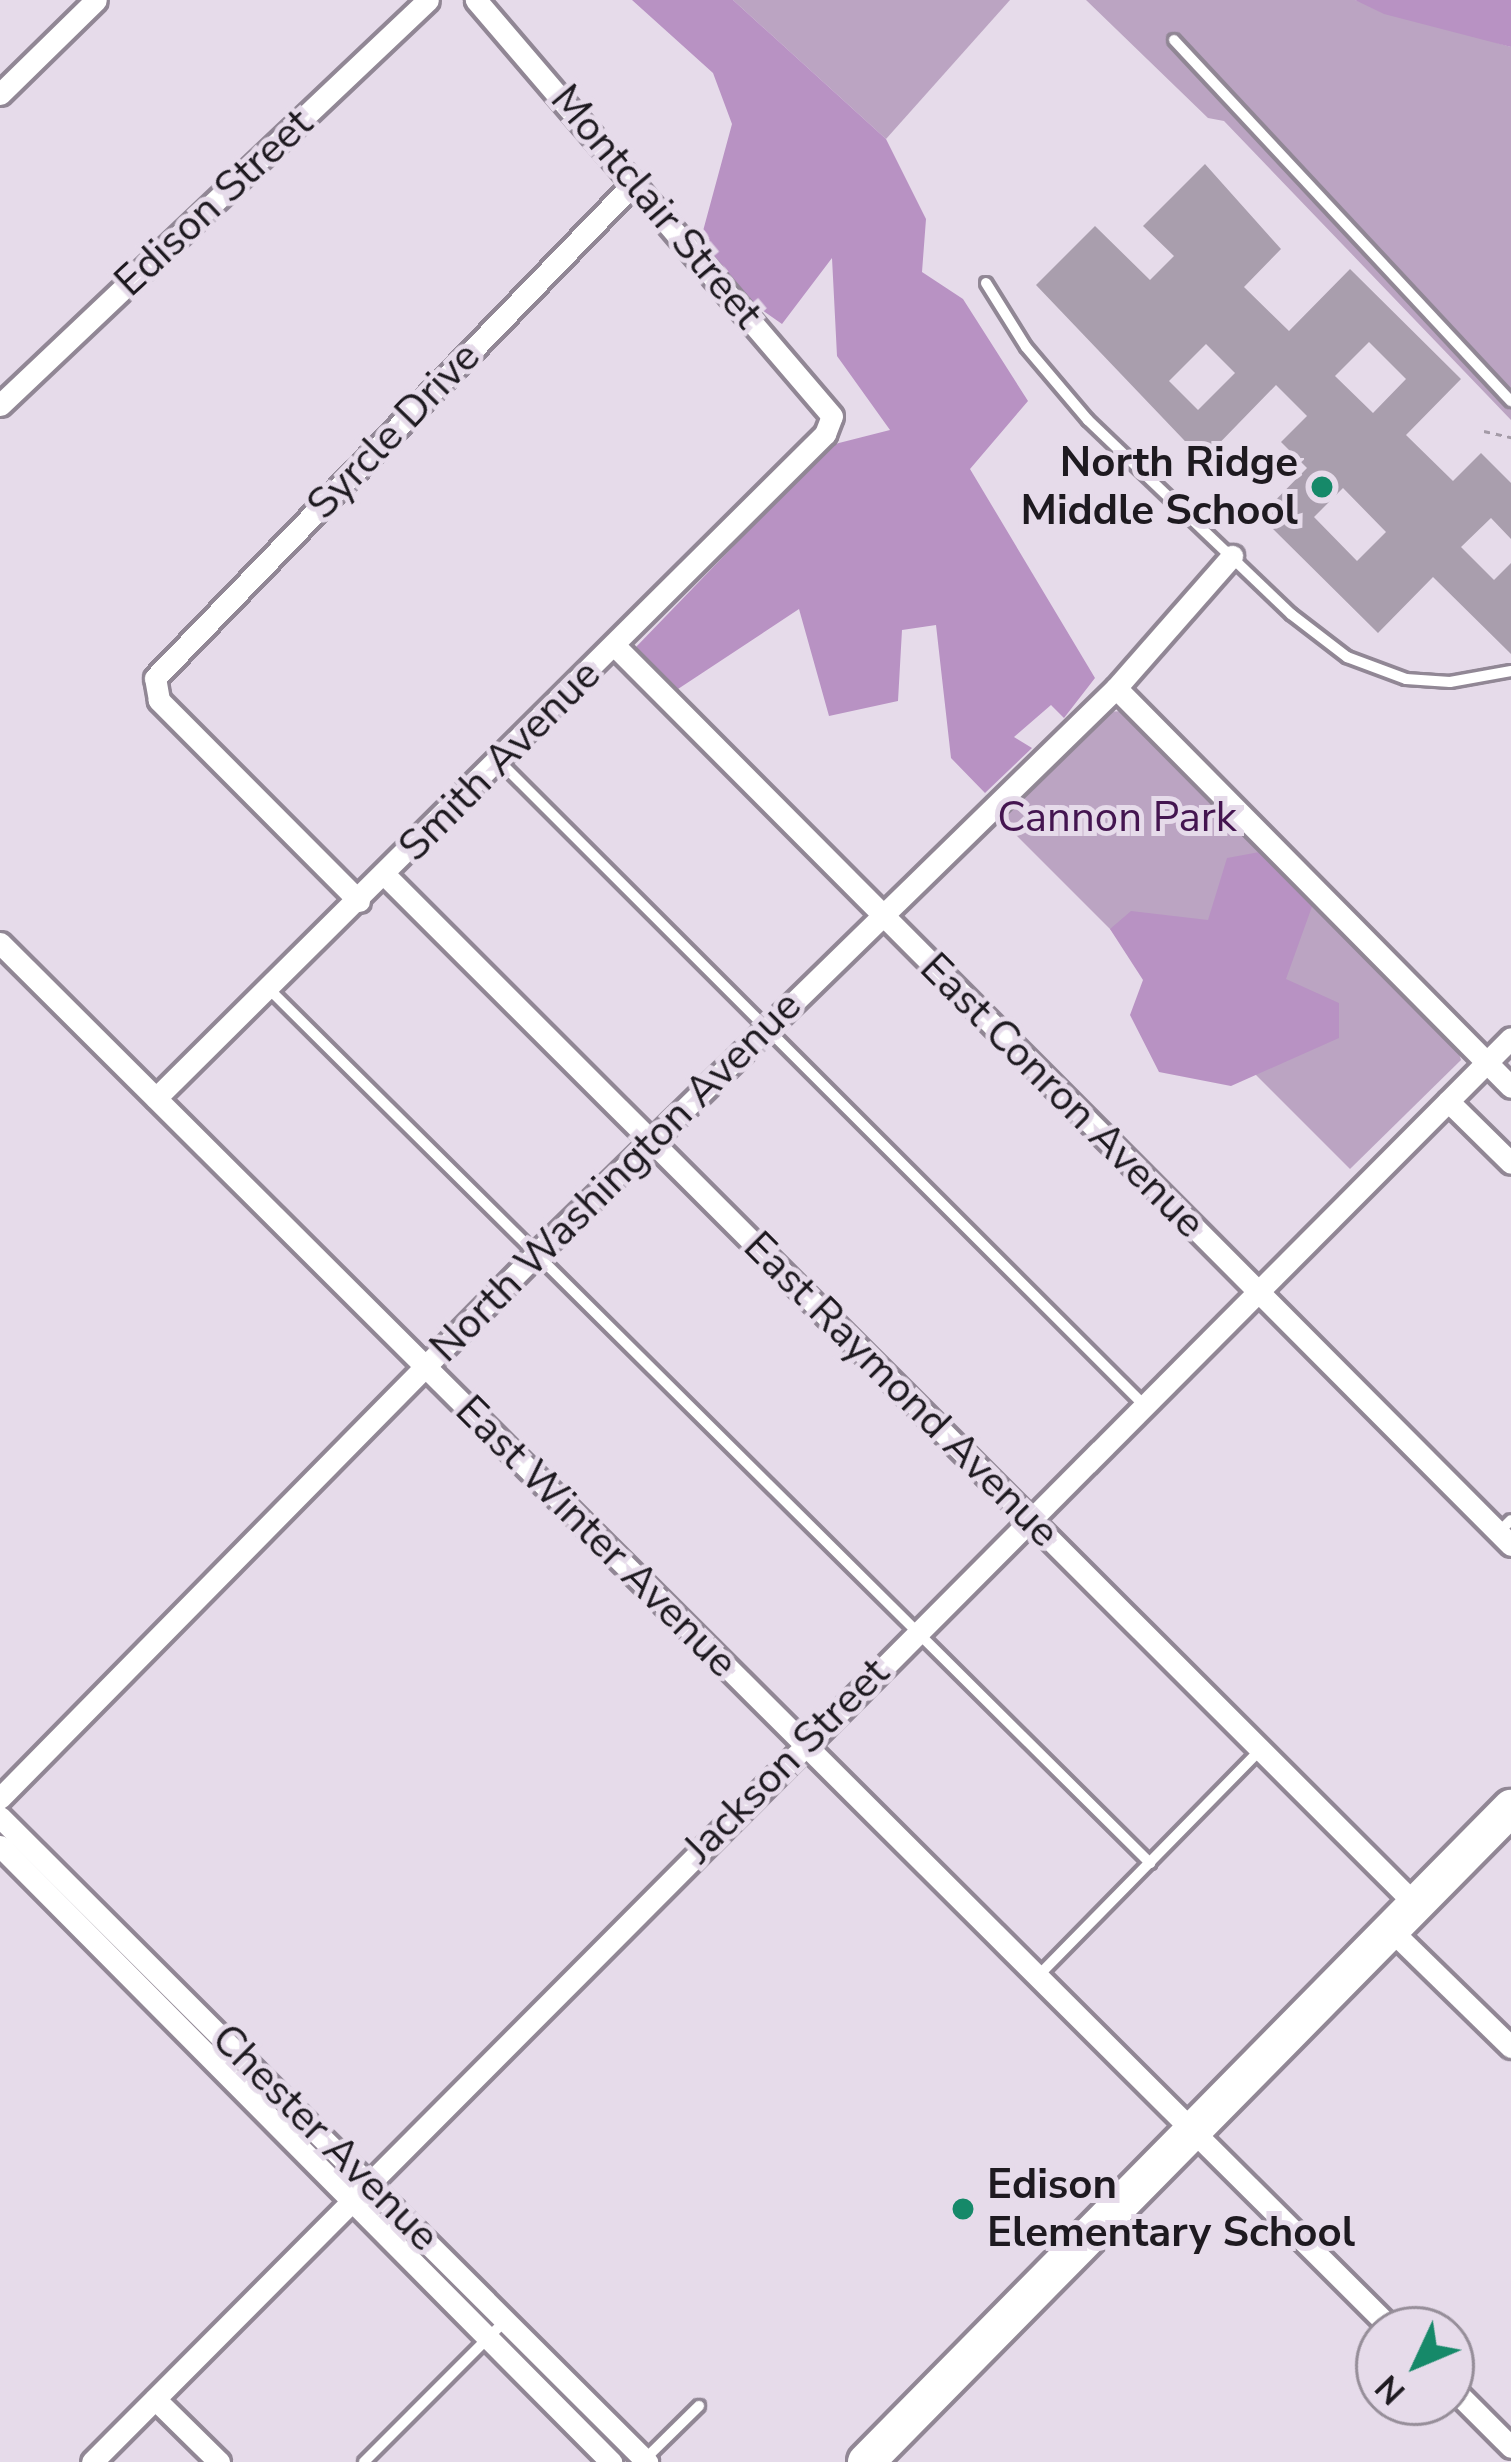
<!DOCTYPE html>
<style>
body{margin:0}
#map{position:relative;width:1511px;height:2462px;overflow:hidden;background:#e6dbea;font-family:"Nunito Sans",sans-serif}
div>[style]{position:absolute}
.green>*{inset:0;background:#bba4c2}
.forest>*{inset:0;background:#b892c3}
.building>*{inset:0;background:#a99ead}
.path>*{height:3px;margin-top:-1.5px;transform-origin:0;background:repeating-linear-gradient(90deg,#a39aa6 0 6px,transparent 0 12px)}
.roads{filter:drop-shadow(3px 0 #918795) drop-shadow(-3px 0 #918795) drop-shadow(0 3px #918795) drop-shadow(0 -3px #918795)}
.service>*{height:10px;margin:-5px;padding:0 5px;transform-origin:5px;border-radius:5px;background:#fff}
.minor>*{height:21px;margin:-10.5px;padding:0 10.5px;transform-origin:10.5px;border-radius:10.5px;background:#fff}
.primary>*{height:36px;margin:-18px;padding:0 18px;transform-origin:18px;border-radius:18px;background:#fff}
.dots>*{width:33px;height:33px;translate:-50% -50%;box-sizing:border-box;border:6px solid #e6dbea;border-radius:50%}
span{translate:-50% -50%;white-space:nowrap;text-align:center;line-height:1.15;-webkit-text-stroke:10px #e6dbea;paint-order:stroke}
.street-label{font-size:42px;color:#1e1a20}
.poi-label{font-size:42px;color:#1e1a20;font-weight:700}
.right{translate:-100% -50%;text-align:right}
.left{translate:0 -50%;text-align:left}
.park-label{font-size:42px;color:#441550}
.north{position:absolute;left:1355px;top:2306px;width:120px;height:120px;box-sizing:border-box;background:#e6dbea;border:3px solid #968e99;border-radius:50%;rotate:226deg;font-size:33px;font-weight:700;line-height:48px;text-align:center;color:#1e1a20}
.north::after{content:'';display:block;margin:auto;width:42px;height:54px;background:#168969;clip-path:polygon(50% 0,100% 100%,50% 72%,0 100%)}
</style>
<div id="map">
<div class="green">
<i style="clip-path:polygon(733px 0,1010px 0,886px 139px)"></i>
<i style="clip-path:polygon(1086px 0,1355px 0,1511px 47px,1511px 420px,1224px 121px,1208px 118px)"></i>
<i style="clip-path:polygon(1126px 711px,1456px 1044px,1461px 1060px,1350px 1169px,995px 814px,1101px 712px)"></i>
</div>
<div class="forest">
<i style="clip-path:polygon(632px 0,733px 0,886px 139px,926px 219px,922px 272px,963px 299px,1028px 401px,970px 469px,1095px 678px,1064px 718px,1051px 705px,1014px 737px,1032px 748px,985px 793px,951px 758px,936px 625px,902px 630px,898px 701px,829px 716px,799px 609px,678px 689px,636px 647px,831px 445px,890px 430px,837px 356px,832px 258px,782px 324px,748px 300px,700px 242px,732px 124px,713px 73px)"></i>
<i style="clip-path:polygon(1355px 0,1511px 0,1511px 47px,1384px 14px)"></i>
<i style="clip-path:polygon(1265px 851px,1314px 901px,1286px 979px,1339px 1003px,1339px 1038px,1231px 1086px,1159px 1072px,1130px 1015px,1143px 980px,1110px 929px,1131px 911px,1208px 920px,1227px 858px)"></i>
</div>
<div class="building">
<i style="clip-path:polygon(evenodd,1205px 164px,1281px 249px,1244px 287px,1289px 331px,1350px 269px,1461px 379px,1406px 435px,1453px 481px,1481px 453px,1511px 483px,1511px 539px,1491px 518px,1461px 547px,1494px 580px,1511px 563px,1511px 654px,1433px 577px,1378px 633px,1260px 516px,1307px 468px,1281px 442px,1307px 416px,1276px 385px,1203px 460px,1036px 285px,1095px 226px,1150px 280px,1174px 256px,1143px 226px,1205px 164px,1369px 342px,1406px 379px,1373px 413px,1335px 376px,1369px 342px,1205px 164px,1206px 344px,1235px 373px,1198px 410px,1169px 381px,1206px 344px,1205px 164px,1343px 488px,1386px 532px,1357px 561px,1314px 517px,1343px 488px)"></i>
</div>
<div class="path">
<i style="left:1484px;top:431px;width:28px;rotate:13deg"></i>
</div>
<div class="roads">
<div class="service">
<i style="left:1174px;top:40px;width:494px;rotate:47deg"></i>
<i style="left:986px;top:283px;width:75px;rotate:58deg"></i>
<i style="left:1026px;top:347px;width:96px;rotate:49.7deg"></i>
<i style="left:1088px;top:420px;width:281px;rotate:43.7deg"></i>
<i style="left:1291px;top:614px;width:71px;rotate:37.5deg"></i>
<i style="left:1347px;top:657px;width:63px;rotate:20.4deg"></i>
<i style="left:1406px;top:679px;width:44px;rotate:3.9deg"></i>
<i style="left:1450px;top:682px;width:62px;rotate:-10.2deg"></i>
<i style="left:499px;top:761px;width:913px;rotate:44.96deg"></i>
<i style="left:270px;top:990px;width:1240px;rotate:44.77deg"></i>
<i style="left:1498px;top:1533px;width:18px;rotate:-45deg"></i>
<i style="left:1040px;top:1974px;width:313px;rotate:-45.5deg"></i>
<i style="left:364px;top:2462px;width:201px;rotate:-45deg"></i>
<i style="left:642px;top:2462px;width:80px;rotate:-44.5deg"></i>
</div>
<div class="minor">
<i style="left:0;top:94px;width:134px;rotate:-44.4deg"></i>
<i style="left:0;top:405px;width:589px;rotate:-43.42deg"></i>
<i style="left:615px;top:646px;width:1269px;rotate:45.1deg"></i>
<i style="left:1116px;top:688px;width:561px;rotate:45.29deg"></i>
<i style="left:386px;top:876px;width:1455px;rotate:44.97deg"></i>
<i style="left:359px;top:901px;width:284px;rotate:-134.9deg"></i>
<i style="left:159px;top:700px;width:22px;rotate:-100deg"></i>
<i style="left:155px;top:678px;width:687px;rotate:-45.94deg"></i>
<i style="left:0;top:943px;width:1966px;rotate:44.88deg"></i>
<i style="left:156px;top:1098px;width:943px;rotate:-44.79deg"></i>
<i style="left:825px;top:434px;width:19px;rotate:-69deg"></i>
<i style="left:832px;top:416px;width:548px;rotate:-130.56deg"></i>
<i style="left:1448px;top:1101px;width:88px;rotate:44.5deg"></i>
<i style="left:0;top:1798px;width:765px;rotate:-45.42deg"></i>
<i style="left:537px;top:1253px;width:809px;rotate:-44.3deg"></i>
<i style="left:1116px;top:688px;width:176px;rotate:-48.7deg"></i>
<i style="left:0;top:1817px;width:914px;rotate:44.91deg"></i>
<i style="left:0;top:1846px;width:868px;rotate:45.23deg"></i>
<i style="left:1390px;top:1929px;width:169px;rotate:44.3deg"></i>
<i style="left:1451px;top:2387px;width:85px;rotate:45deg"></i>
<i style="left:155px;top:2399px;width:90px;rotate:44.5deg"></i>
<i style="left:92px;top:2462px;width:2010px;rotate:-45.1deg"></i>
</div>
<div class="primary">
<i style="left:866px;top:2462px;width:919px;rotate:-45.4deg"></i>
</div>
</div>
<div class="dots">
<i style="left:1322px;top:487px;background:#168969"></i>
<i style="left:963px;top:2209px;background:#168969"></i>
</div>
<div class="street-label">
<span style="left:214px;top:203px;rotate:-43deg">Edison Street</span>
<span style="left:656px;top:207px;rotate:50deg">Montclair Street</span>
<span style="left:394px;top:431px;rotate:-46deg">Syrcle Drive</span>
<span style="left:500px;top:761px;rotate:-45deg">Smith Avenue</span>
<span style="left:1062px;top:1096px;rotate:45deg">East Conron Avenue</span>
<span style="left:616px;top:1177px;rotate:-45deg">North Washington Avenue</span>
<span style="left:901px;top:1390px;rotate:45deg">East Raymond Avenue</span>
<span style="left:596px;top:1537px;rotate:45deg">East Winter Avenue</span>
<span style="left:787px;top:1761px;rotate:-45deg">Jackson Street</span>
<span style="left:325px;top:2138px;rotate:45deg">Chester Avenue</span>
</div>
<div class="poi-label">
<span class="right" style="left:1298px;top:487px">North Ridge<br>Middle School</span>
<span class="left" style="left:987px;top:2209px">Edison<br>Elementary School</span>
</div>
<div class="park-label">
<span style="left:1117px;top:818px">Cannon Park</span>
</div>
<div class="north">N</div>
</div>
